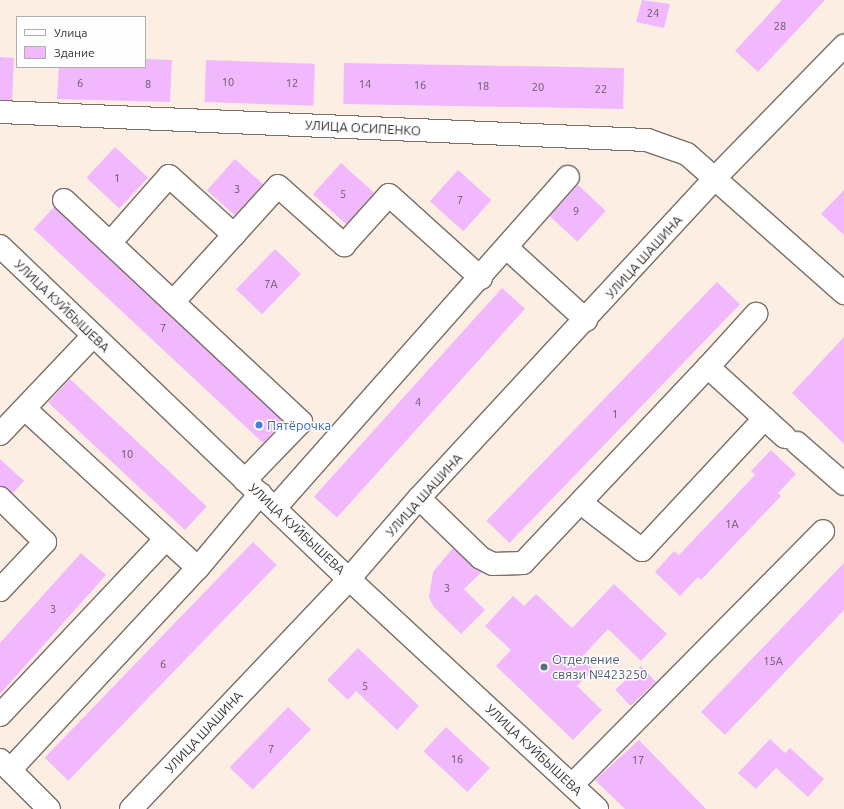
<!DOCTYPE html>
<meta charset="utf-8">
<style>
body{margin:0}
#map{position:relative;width:844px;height:809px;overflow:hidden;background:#fdeee4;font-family:Ubuntu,sans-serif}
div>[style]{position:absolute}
.building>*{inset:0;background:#f1b8fd;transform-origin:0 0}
.roads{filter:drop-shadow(1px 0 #7b6e66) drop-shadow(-1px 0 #7b6e66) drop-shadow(0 1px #7b6e66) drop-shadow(0 -1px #7b6e66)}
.minor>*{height:22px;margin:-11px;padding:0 11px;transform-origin:11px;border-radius:11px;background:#fff}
.major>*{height:22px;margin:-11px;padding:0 11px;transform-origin:11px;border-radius:11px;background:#fff}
.dots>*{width:11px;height:11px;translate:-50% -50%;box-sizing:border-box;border:2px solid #fefefe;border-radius:50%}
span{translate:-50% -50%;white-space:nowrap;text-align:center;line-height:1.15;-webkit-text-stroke:3px #fefefe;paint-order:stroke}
.number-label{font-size:11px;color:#685564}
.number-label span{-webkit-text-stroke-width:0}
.street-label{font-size:13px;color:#3a3431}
.shop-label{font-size:13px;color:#366cbe}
.left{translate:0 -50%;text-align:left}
.service-label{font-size:13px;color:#4e5e75}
.legend{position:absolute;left:16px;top:16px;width:130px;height:52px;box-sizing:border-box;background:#fefefe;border:1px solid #b0adac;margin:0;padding:5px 7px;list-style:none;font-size:12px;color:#3a3431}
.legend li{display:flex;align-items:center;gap:8px;height:20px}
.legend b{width:20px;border:1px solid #b0adac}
</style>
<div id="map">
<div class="building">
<i style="clip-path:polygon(642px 0,670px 4px,664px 28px,636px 22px)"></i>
<i style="clip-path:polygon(782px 0,825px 0,758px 72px,735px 51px)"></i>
<i style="clip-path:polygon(0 57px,14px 58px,12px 100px,0 100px)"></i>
<i style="clip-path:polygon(145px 59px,172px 60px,170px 102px,57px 99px,59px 67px,145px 67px)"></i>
<i style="left:206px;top:60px;width:109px;height:42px;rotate:2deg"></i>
<i style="left:344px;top:63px;width:280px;height:41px;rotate:1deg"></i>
<i style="left:115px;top:147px;width:45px;height:42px;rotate:43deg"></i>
<i style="left:235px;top:159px;width:38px;height:42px;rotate:42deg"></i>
<i style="left:341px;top:163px;width:45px;height:42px;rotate:42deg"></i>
<i style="left:458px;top:170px;width:45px;height:42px;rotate:42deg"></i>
<i style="left:578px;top:185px;width:38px;height:42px;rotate:43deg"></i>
<i style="clip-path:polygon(844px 190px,844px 235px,821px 214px)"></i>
<i style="left:54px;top:207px;width:314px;height:30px;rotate:43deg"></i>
<i style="left:275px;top:249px;width:36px;height:56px;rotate:44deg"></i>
<i style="left:717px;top:282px;width:32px;height:332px;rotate:44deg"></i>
<i style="left:502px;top:288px;width:31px;height:281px;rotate:42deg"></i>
<i style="clip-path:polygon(844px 337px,844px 444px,792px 393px)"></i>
<i style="left:70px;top:379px;width:187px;height:32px;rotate:43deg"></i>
<i style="clip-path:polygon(771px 450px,796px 474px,778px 493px,781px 496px,701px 580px,698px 577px,680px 596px,655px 572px,674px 551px,679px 555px,755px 475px,751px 471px)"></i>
<i style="clip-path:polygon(0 459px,24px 481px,13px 493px,0 486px)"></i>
<i style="left:253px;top:542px;width:33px;height:300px;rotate:44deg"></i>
<i style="clip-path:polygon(453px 548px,482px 572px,464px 589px,485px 610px,461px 634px,433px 606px,429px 597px,433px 572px)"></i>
<i style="clip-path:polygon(81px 553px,106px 575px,0 694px,0 643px)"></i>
<i style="clip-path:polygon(844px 563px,844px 610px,725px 735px,701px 712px)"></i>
<i style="clip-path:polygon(614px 584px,667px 634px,641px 661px,608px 629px,581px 658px,593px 669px,577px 686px,602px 710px,573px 740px,496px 666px,511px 650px,485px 626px,513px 596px,524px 606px,536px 594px,572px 628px)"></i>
<i style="clip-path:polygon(358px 648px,419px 706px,397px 730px,356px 691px,348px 700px,327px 680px)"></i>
<i style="left:641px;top:666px;width:22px;height:35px;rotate:47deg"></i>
<i style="left:288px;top:707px;width:32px;height:84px;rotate:44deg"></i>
<i style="left:446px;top:727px;width:60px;height:33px;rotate:43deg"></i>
<i style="clip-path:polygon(770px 739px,785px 753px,790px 748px,824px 779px,808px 797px,776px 768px,756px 789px,738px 773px)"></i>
<i style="clip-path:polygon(639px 740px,706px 809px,625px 809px,595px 780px)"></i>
</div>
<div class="roads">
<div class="minor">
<i style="left:0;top:112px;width:648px;rotate:2.48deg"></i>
<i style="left:647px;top:140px;width:42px;rotate:19.3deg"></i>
<i style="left:687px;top:154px;width:210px;rotate:41.5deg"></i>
<i style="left:64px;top:200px;width:325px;rotate:43.1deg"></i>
<i style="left:301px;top:422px;width:81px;rotate:134deg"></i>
<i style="left:110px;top:243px;width:89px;rotate:-48.6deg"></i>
<i style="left:169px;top:176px;width:88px;rotate:42.2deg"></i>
<i style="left:0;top:246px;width:482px;rotate:43.7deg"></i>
<i style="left:349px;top:579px;width:107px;rotate:-49.2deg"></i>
<i style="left:419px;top:498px;width:436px;rotate:-47.2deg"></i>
<i style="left:715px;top:178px;width:185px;rotate:-45.7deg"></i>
<i style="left:507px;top:248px;width:107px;rotate:42.3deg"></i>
<i style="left:173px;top:302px;width:156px;rotate:-47.8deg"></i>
<i style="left:278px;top:186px;width:89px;rotate:41.8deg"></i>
<i style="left:344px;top:245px;width:67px;rotate:-48deg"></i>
<i style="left:389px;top:195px;width:124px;rotate:42.1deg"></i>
<i style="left:708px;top:367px;width:72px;rotate:-47.8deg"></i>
<i style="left:25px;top:409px;width:235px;rotate:42.6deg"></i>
<i style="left:198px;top:568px;width:97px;rotate:-50deg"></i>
<i style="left:0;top:434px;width:134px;rotate:-46.5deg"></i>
<i style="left:797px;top:443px;width:62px;rotate:41.1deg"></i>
<i style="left:0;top:498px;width:63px;rotate:44.4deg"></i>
<i style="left:45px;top:542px;width:66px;rotate:133.2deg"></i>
<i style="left:419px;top:498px;width:86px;rotate:44.1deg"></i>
<i style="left:481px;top:558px;width:13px;rotate:27deg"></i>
<i style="left:493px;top:564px;width:30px;rotate:-2deg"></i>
<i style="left:523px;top:563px;width:270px;rotate:-46.7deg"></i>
<i style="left:708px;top:367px;width:104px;rotate:42.3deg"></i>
<i style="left:581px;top:503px;width:77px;rotate:37.6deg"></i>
<i style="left:642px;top:550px;width:180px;rotate:-47deg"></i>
<i style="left:275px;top:508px;width:442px;rotate:-48.5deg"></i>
<i style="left:0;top:715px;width:242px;rotate:-46.7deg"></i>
<i style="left:0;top:760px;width:69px;rotate:45deg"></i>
<i style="left:10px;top:770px;width:276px;rotate:-47.1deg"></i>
<i style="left:572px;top:785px;width:357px;rotate:-45.3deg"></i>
</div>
<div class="major">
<i style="left:131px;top:809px;width:317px;rotate:-46.5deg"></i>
<i style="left:349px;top:579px;width:338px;rotate:42.8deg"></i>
</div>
</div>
<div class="dots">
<i style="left:259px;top:425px;background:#3f7fe0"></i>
<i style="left:544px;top:667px;background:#5c6f8a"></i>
</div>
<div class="number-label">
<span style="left:653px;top:13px">24</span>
<span style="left:780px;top:26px">28</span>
<span style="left:228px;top:82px">10</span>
<span style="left:80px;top:83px">6</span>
<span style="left:292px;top:83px">12</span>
<span style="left:148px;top:84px">8</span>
<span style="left:365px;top:84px">14</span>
<span style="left:420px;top:85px">16</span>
<span style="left:483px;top:86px">18</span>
<span style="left:538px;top:87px">20</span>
<span style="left:601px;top:89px">22</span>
<span style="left:117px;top:178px">1</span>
<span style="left:237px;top:189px">3</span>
<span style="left:343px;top:194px">5</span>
<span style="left:460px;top:200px">7</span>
<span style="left:576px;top:211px">9</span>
<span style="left:271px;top:284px">7А</span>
<span style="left:163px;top:328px">7</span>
<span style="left:418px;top:402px">4</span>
<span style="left:615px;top:414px">1</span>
<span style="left:127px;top:454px">10</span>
<span style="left:732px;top:524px">1А</span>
<span style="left:447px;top:588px">3</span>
<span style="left:53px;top:609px">3</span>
<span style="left:773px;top:661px">15А</span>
<span style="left:163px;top:664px">6</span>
<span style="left:365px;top:686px">5</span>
<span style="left:271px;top:749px">7</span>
<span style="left:457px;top:759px">16</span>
<span style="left:638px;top:760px">17</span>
</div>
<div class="street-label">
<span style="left:363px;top:128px;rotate:3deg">УЛИЦА ОСИПЕНКО</span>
<span style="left:644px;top:257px;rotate:-48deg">УЛИЦА ШАШИНА</span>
<span style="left:62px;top:306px;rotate:44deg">УЛИЦА КУЙБЫШЕВА</span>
<span style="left:424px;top:495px;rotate:-48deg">УЛИЦА ШАШИНА</span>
<span style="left:297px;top:529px;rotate:43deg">УЛИЦА КУЙБЫШЕВА</span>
<span style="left:204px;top:732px;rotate:-47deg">УЛИЦА ШАШИНА</span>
<span style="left:534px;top:750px;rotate:43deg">УЛИЦА КУЙБЫШЕВА</span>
</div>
<div class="shop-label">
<span class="left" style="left:267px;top:425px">Пятёрочка</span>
</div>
<div class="service-label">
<span class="left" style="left:552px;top:667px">Отделение<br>связи №423250</span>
</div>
<ul class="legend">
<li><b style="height:5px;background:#fff"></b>Улица</li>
<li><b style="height:11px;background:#f1b8fd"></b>Здание</li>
</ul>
</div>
